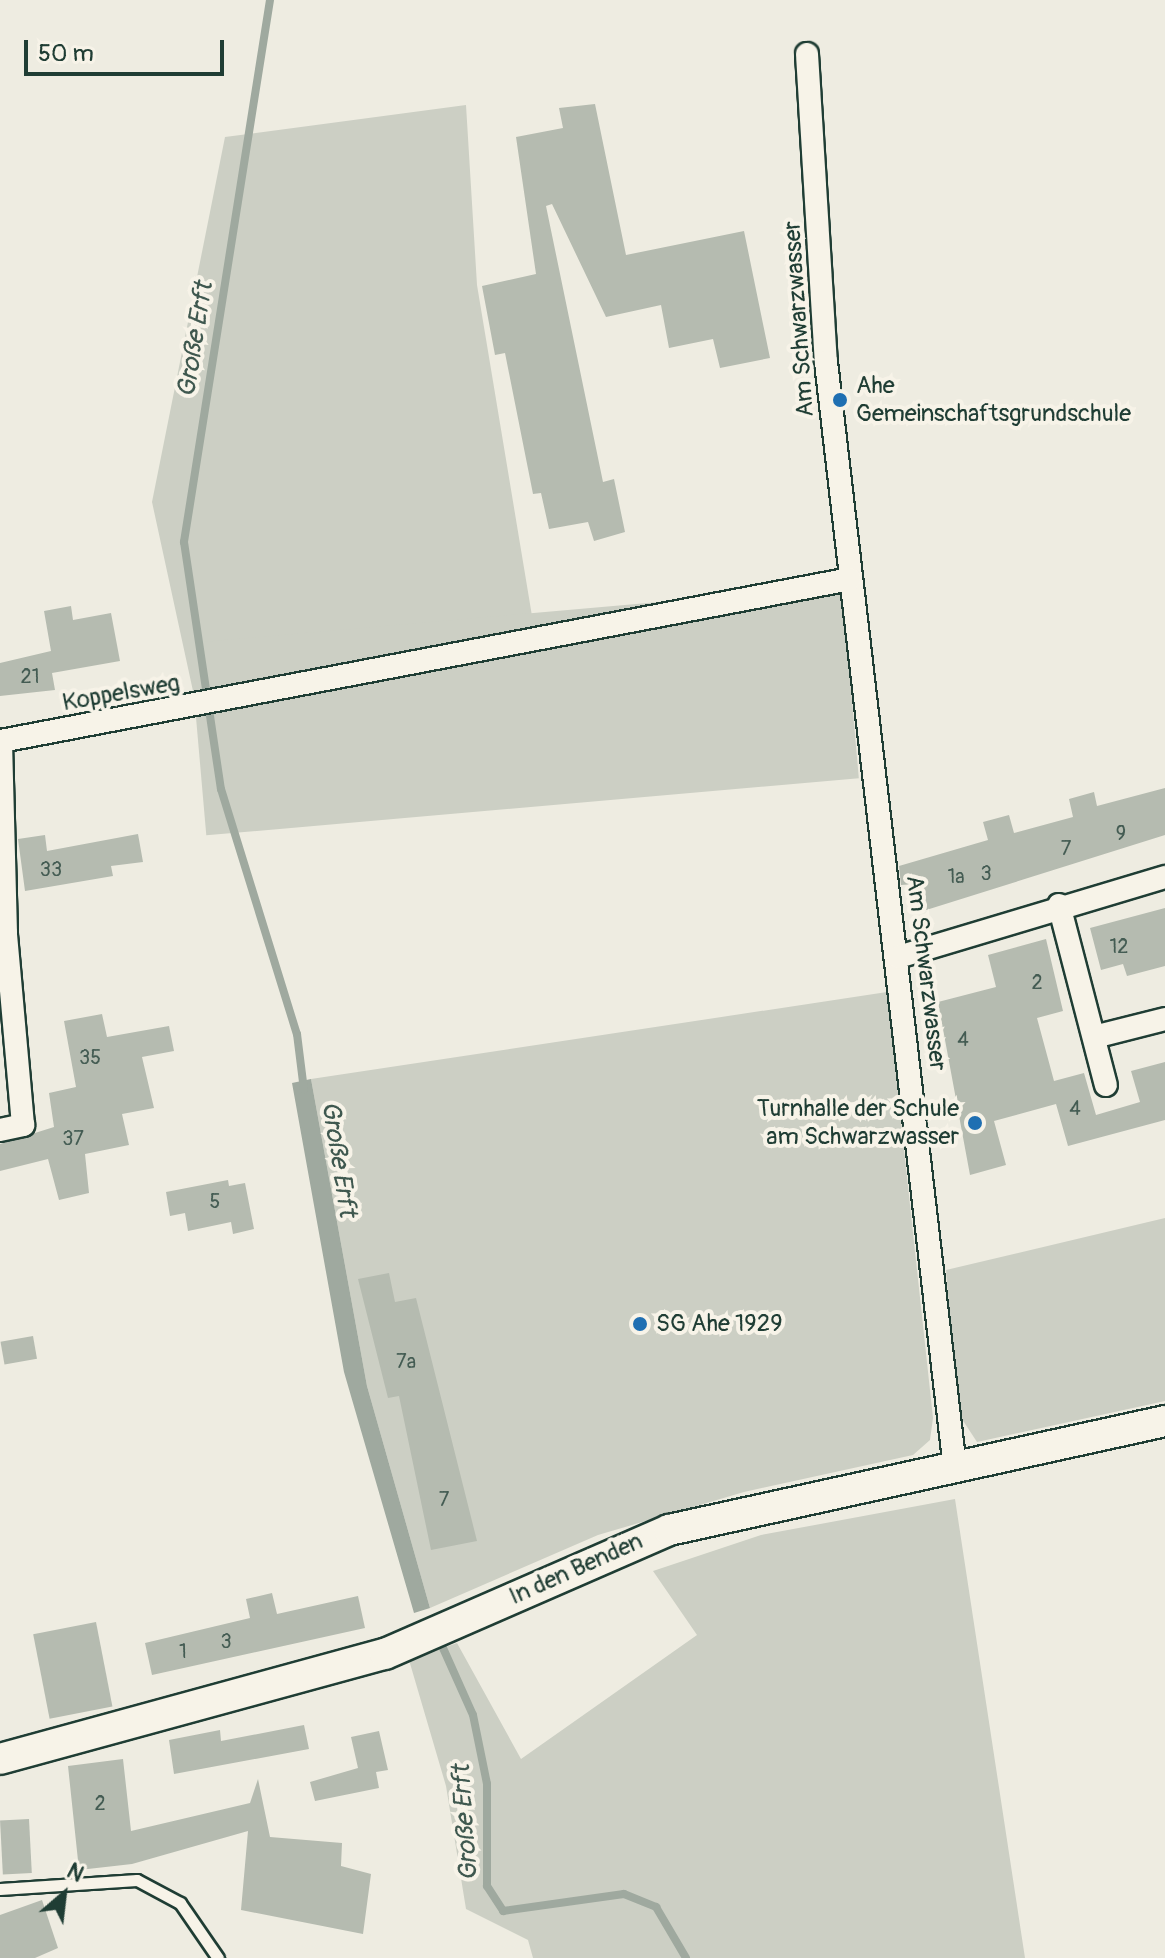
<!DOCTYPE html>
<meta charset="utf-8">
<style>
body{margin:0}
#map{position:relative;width:1165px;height:1958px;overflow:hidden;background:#eeece1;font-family:Pangolin,sans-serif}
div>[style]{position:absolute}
.green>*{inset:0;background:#cccfc4;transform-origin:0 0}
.water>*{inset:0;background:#9fa99f}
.stream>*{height:8px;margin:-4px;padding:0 4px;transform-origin:4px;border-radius:4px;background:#9fa99f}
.building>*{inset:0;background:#b5bbb0;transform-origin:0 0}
.roads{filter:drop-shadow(2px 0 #1f3d34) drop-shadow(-2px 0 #1f3d34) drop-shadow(0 2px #1f3d34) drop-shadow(0 -2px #1f3d34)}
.lane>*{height:11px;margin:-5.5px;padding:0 5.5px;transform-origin:5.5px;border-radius:5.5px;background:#f7f3e8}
.street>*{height:22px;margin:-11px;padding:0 11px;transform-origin:11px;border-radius:11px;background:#f7f3e8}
.secondary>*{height:30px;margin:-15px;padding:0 15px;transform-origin:15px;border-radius:15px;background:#f7f3e8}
.dots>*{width:22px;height:22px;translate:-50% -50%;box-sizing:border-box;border:4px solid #f7f3e8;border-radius:50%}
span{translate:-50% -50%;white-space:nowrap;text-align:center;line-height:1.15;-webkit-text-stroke:8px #f7f3e8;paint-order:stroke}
.number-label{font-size:20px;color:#445c53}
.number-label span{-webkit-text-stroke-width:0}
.street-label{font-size:24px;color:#1f3d34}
.poi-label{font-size:24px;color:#1f3d34}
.left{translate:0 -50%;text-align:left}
.right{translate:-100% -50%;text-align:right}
.water-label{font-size:26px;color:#3f584f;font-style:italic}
.north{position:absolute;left:24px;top:1854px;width:80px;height:80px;-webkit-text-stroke:6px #f7f3e8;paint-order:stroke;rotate:28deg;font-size:22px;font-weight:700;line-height:32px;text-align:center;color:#1f3d34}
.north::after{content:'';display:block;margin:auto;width:28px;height:36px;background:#1f3d34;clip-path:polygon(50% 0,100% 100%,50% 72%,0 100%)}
.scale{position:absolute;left:24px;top:40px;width:200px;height:36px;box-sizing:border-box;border:4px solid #1f3d34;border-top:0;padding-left:10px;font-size:24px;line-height:28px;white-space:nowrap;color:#1f3d34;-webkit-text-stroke:6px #f7f3e8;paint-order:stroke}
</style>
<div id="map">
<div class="green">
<i style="clip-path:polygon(466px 105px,477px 285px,534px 628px,193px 691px,152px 502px,225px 137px)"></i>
<i style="left:842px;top:586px;width:193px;height:655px;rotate:85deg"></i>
<i style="clip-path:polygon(887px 992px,933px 1418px,930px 1440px,913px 1455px,744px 1492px,598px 1535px,430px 1608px,367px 1386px,311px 1079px)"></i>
<i style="clip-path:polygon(1165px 1218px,1165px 1401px,977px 1442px,958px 1413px,946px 1270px)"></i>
<i style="clip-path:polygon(955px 1499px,1025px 1958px,533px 1958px,528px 1940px,466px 1909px,446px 1786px,409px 1660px,457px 1643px,521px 1759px,697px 1635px,653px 1571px,761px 1535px)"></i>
</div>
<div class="water">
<i style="clip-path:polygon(311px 1079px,367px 1386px,430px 1608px,414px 1613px,344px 1372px,292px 1083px)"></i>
</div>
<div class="stream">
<i style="left:270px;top:0;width:549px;rotate:99.02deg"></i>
<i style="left:184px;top:542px;width:250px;rotate:81.5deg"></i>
<i style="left:221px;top:789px;width:257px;rotate:72.8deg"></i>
<i style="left:297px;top:1034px;width:56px;rotate:82.9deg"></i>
<i style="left:443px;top:1648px;width:73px;rotate:65.9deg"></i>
<i style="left:473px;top:1715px;width:70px;rotate:78.5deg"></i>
<i style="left:487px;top:1784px;width:102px;rotate:90deg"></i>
<i style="left:487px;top:1886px;width:30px;rotate:57deg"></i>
<i style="left:503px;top:1911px;width:122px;rotate:-8deg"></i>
<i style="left:624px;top:1894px;width:35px;rotate:22deg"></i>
<i style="left:656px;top:1907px;width:59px;rotate:59.5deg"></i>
</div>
<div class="building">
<i style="clip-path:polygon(595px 104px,626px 255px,744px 231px,770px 358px,720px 368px,713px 339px,669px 348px,661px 305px,606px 317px,552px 204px,546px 206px,603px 482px,614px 479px,625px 532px,594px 541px,588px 522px,549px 529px,541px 493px,533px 494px,505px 353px,495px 355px,482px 286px,536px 274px,516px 137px,563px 128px,559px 108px)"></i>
<i style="clip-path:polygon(71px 606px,73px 620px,111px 613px,120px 661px,52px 673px,55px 690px,0 696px,0 663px,51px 651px,44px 611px)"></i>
<i style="clip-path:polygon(1165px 788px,1165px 835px,923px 911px,915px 884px,901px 885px,899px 866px,988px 840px,983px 822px,1009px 815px,1014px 833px,1073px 817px,1069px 799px,1094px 792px,1097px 806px)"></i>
<i style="clip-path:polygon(138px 834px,143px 862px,111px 866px,113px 876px,25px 891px,18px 839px,45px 835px,47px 851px)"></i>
<i style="clip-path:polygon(1165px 908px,1165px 966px,1127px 976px,1123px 964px,1101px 970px,1090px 928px)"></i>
<i style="clip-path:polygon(1046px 939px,1063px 1011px,1037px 1018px,1054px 1081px,1084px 1073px,1096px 1115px,1140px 1102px,1131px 1071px,1165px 1062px,1165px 1120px,1068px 1146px,1056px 1104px,994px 1121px,1006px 1165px,970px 1175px,938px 1002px,996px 987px,988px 955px)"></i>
<i style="clip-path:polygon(102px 1014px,107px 1037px,169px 1026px,174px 1051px,142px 1057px,154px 1108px,122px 1114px,129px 1145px,85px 1154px,89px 1193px,59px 1200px,48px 1159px,0 1171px,0 1144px,54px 1127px,49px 1093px,76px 1087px,64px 1021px)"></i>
<i style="clip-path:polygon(228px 1180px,229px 1186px,245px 1183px,254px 1229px,233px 1234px,231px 1222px,188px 1231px,185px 1213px,170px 1216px,166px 1192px)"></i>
<i style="clip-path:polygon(389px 1273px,395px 1302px,416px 1298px,477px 1541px,431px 1550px,399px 1396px,388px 1398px,358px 1279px)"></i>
<i style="left:33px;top:1336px;width:23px;height:33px;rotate:80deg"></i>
<i style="clip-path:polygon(272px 1593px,277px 1614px,358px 1596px,365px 1628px,152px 1675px,145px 1643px,250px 1618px,246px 1599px)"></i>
<i style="left:96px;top:1622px;width:86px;height:64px;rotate:79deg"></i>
<i style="clip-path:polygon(304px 1725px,309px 1749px,174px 1774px,169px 1740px,220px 1730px,221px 1741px)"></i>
<i style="clip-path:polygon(379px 1731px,388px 1770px,376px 1772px,379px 1788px,315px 1801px,310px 1782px,358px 1768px,351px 1737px)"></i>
<i style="clip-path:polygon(123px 1759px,131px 1831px,250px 1803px,258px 1779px,270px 1837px,342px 1843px,341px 1866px,371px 1874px,363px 1934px,241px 1910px,248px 1831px,132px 1864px,79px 1870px,68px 1766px)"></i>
<i style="left:29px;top:1819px;width:54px;height:29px;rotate:87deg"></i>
<i style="clip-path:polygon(42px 1900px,58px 1948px,35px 1958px,0 1958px,0 1915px)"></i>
</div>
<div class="roads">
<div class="lane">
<i style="left:0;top:1889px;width:137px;rotate:-3.8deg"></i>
<i style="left:137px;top:1880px;width:49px;rotate:28.1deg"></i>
<i style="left:180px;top:1903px;width:67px;rotate:55.4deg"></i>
</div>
<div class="street">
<i style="left:807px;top:54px;width:309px;rotate:86.5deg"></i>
<i style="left:826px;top:362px;width:1114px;rotate:83.35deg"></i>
<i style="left:1059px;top:905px;width:186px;rotate:75.4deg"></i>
<i style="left:898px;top:957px;width:279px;rotate:-16.7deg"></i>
<i style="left:1094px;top:1037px;width:73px;rotate:-14.2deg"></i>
<i style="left:0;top:1130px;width:24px;rotate:-12deg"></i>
<i style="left:23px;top:1125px;width:193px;rotate:-95.1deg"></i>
<i style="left:6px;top:933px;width:192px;rotate:-91.5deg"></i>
<i style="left:1px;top:741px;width:864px;rotate:-10.8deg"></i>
</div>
<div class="secondary">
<i style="left:0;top:1759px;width:399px;rotate:-15.3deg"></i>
<i style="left:385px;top:1654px;width:310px;rotate:-23.6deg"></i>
<i style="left:669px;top:1530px;width:508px;rotate:-12.39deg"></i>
</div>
</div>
<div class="dots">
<i style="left:840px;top:400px;background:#1f6fb2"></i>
<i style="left:975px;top:1123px;background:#1f6fb2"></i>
<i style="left:640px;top:1324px;background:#1f6fb2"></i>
</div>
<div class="number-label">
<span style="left:30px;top:676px">21</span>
<span style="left:1121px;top:833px">9</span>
<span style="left:1066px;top:848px">7</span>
<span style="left:51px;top:869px">33</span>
<span style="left:986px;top:873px">3</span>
<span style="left:956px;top:876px">1a</span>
<span style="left:1119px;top:946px">12</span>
<span style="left:1037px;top:982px">2</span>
<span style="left:963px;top:1039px">4</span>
<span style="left:90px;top:1057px">35</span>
<span style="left:1075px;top:1108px">4</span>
<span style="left:73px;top:1138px">37</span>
<span style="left:215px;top:1201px">5</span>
<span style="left:406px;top:1361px">7a</span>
<span style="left:444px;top:1499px">7</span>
<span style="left:226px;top:1641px">3</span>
<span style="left:183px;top:1651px">1</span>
<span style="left:100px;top:1803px">2</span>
</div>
<div class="street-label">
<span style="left:799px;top:319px;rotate:-94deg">Am Schwarzwasser</span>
<span style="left:121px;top:693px;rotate:-10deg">Koppelsweg</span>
<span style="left:926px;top:973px;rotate:83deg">Am Schwarzwasser</span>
<span style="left:576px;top:1569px;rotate:-24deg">In den Benden</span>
</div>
<div class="poi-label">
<span class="left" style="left:856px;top:400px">Ahe<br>Gemeinschaftsgrundschule</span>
<span class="right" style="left:959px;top:1123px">Turnhalle der Schule<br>am Schwarzwasser</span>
<span class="left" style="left:656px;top:1324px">SG Ahe 1929</span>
</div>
<div class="water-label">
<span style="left:196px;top:340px;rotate:-81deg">Große Erft</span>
<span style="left:338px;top:1159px;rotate:81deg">Große Erft</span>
<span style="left:466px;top:1823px;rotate:-94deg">Große Erft</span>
</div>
<div class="north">N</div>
<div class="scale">50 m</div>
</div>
